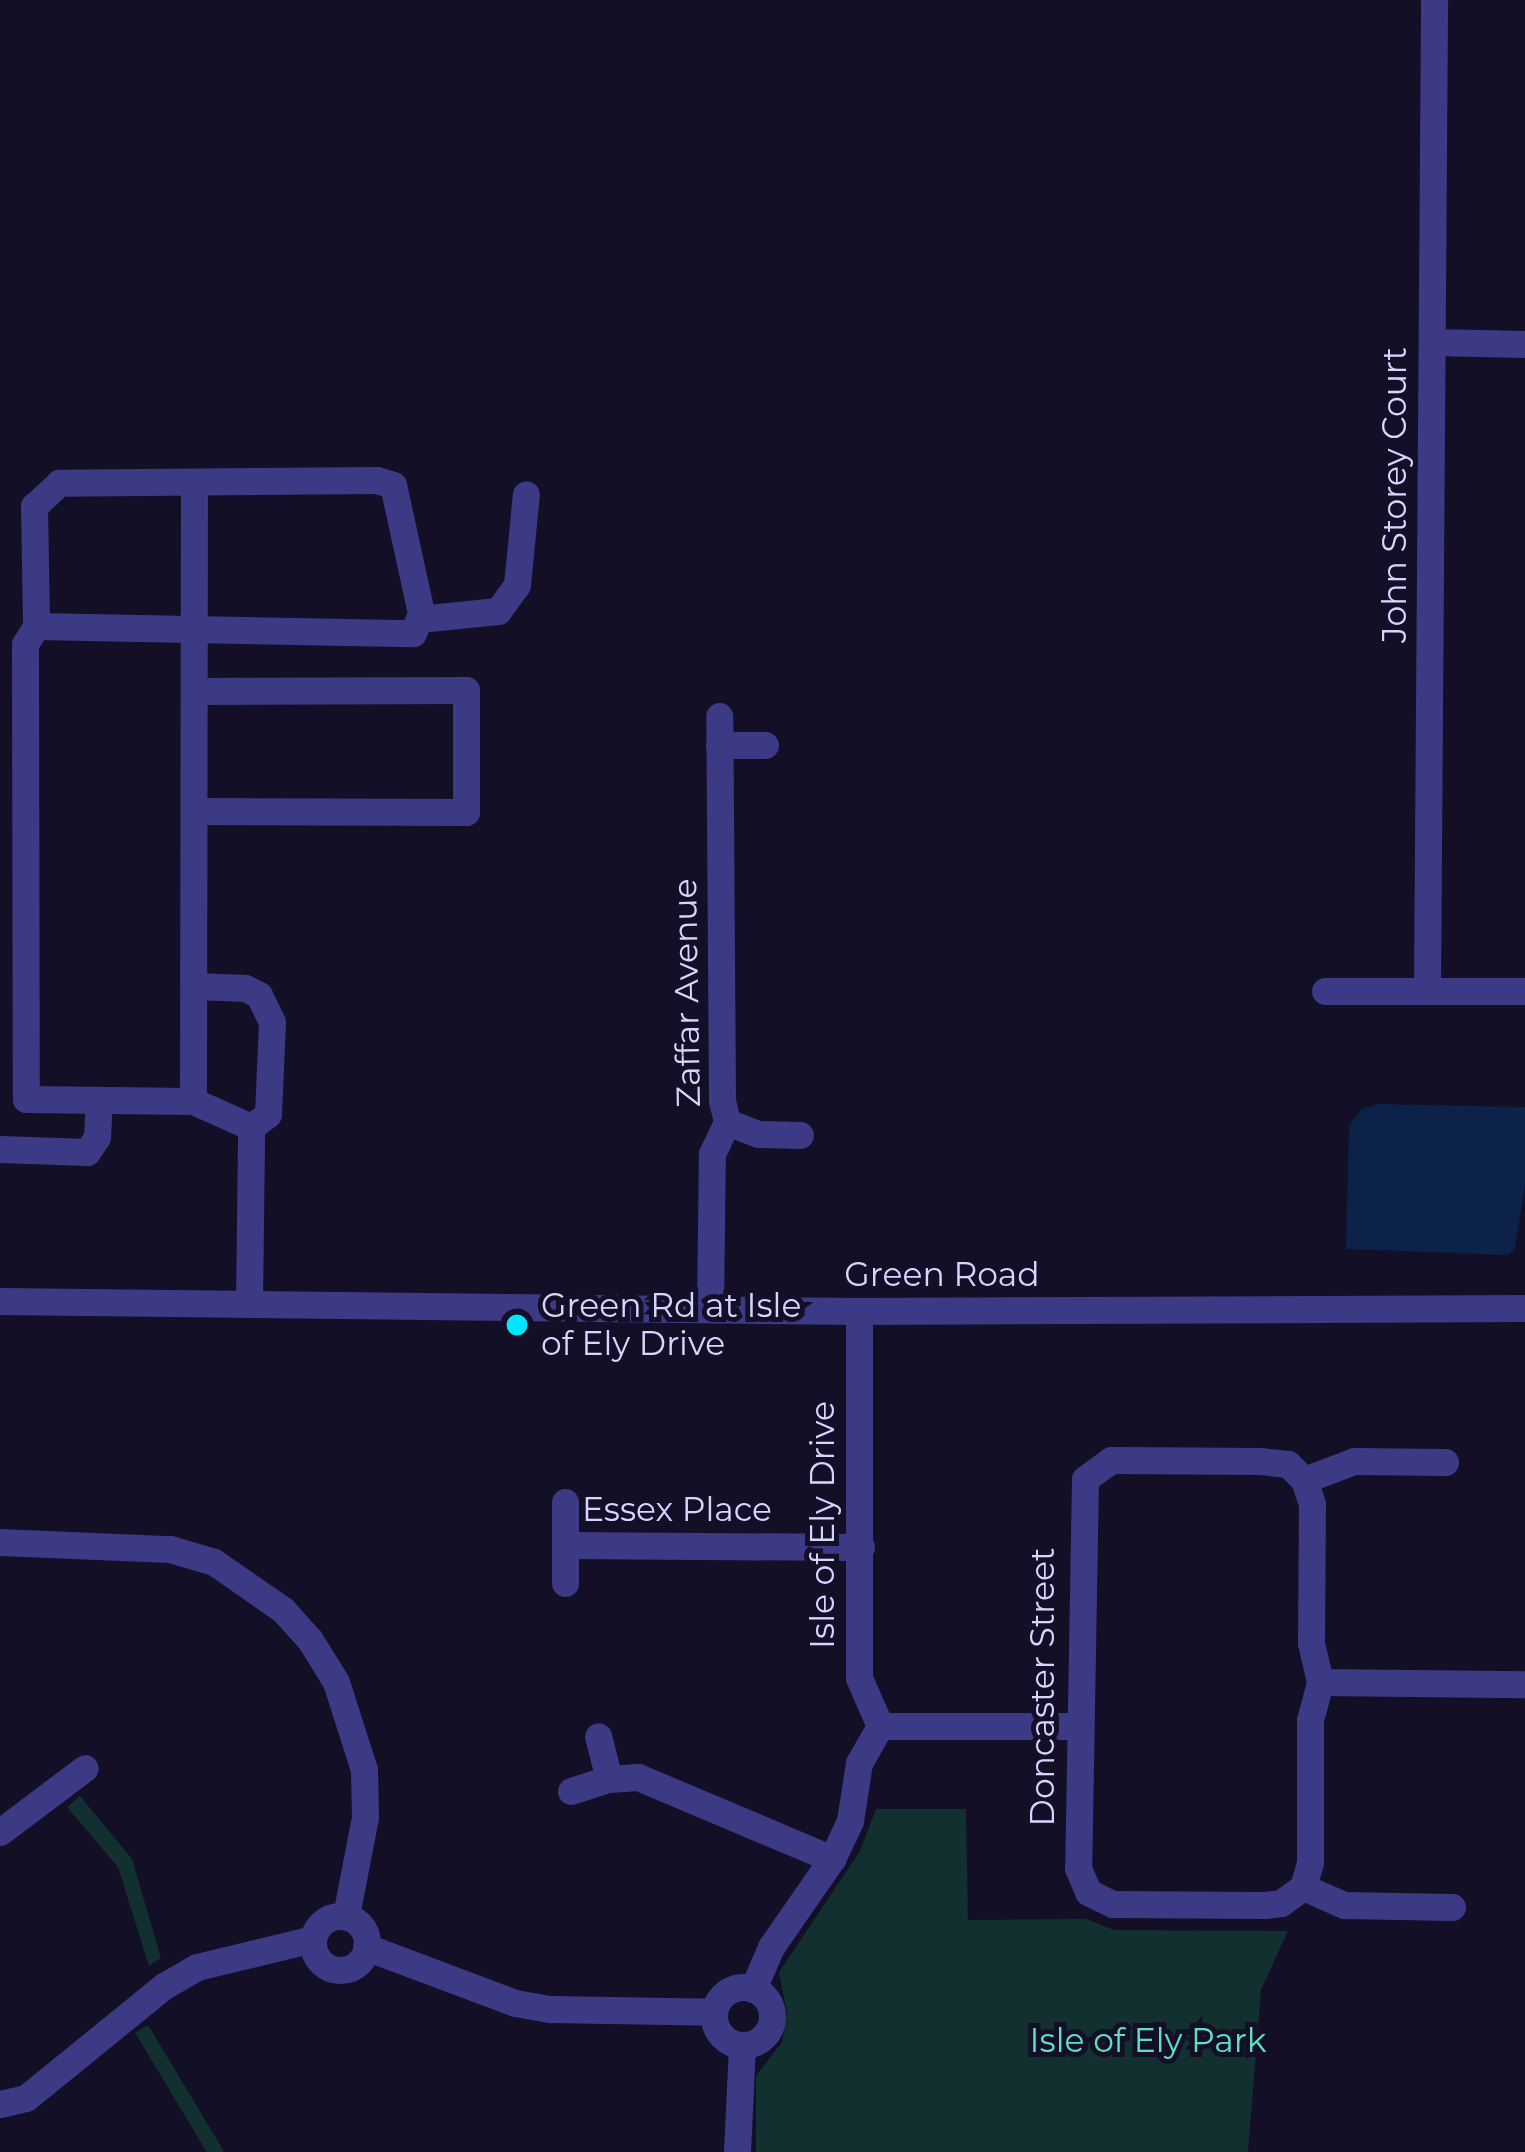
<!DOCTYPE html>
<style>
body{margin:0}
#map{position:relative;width:1525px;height:2152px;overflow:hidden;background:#130f26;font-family:Montserrat,sans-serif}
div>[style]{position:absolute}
.green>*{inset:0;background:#12302f;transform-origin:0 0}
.water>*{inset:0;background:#0c2248}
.minor>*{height:27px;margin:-13.5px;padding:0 13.5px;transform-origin:13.5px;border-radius:13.5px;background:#3d3a85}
.minor>.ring{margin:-13.5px;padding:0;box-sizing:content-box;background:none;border:27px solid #3d3a85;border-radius:50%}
.dots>*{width:33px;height:33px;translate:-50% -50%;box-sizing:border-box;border:6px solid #130f26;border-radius:50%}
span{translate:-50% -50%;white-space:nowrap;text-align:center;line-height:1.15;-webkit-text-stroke:10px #130f26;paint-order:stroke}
.street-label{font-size:33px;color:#d9d4ff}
.poi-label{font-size:33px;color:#d9d4ff}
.left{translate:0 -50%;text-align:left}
.park-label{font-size:33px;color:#5fe0c0}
</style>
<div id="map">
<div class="green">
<i style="clip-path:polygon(80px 1796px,132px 1859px,161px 1958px,149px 1966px,118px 1867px,67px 1807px)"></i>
<i style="clip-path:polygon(876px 1809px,966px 1809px,968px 1920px,1086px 1919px,1114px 1930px,1288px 1931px,1261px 1990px,1248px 2152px,756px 2152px,756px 2076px,782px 2042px,787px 2013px,779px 1972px,860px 1851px)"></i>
<i style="left:148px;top:2025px;width:147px;height:15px;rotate:59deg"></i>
</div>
<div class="water">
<i style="clip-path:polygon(1379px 1104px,1525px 1107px,1525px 1184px,1515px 1248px,1508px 1255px,1346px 1249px,1349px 1125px,1362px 1109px)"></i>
</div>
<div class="minor">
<i style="left:1432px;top:342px;width:93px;rotate:1.2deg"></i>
<i style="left:419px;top:619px;width:79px;rotate:-5.8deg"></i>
<i style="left:498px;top:611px;width:32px;rotate:-54deg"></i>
<i style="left:517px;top:585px;width:91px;rotate:-84.4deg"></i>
<i style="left:36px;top:626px;width:377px;rotate:1.1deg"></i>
<i style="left:413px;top:633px;width:22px;rotate:-68deg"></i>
<i style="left:421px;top:613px;width:131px;rotate:-102.3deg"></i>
<i style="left:393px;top:485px;width:17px;rotate:-163deg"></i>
<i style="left:377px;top:480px;width:318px;rotate:179.5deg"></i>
<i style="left:59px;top:483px;width:34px;rotate:137deg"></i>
<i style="left:34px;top:506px;width:120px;rotate:89deg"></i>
<i style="left:36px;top:626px;width:21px;rotate:121deg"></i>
<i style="left:25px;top:644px;width:455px;rotate:89.9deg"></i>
<i style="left:26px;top:1099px;width:167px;rotate:0.7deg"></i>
<i style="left:193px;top:1101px;width:64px;rotate:24.1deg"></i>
<i style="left:251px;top:1127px;width:21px;rotate:-37deg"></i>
<i style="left:268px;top:1114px;width:92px;rotate:-87.5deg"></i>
<i style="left:272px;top:1022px;width:30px;rotate:-116deg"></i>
<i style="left:259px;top:995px;width:16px;rotate:-153deg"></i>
<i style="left:245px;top:988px;width:49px;rotate:-177.7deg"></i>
<i style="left:195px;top:691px;width:271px;rotate:-0.2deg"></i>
<i style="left:466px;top:690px;width:122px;rotate:90deg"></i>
<i style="left:466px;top:812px;width:270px;rotate:-179.8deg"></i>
<i style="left:719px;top:745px;width:46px"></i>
<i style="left:1427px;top:990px;width:990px;rotate:-89.59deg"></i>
<i style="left:1325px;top:991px;width:200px"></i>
<i style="left:193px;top:1101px;width:619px;rotate:-89.91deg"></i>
<i style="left:727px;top:1122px;width:33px;rotate:21deg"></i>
<i style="left:758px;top:1134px;width:42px;rotate:1.4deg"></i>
<i style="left:0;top:1149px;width:87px;rotate:2deg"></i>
<i style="left:87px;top:1152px;width:18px;rotate:-56deg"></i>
<i style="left:97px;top:1137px;width:37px;rotate:-87deg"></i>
<i style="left:0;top:1301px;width:859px;rotate:0.67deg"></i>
<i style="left:859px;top:1311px;width:666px;rotate:-0.26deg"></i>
<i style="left:249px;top:1303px;width:176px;rotate:-89.3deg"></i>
<i style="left:710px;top:1309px;width:155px;rotate:-89.3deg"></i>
<i style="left:712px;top:1154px;width:35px;rotate:-65deg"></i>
<i style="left:727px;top:1122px;width:22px;rotate:-103deg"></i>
<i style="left:722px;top:1101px;width:385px;rotate:-90.4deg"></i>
<i style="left:1445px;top:1462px;width:91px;rotate:-179.4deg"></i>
<i style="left:1354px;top:1461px;width:53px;rotate:159.2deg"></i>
<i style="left:1304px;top:1480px;width:23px;rotate:-135deg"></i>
<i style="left:1288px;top:1464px;width:27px;rotate:-174deg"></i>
<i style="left:1261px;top:1461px;width:150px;rotate:-179.6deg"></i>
<i style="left:1111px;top:1460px;width:32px;rotate:144deg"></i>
<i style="left:1085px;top:1479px;width:389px;rotate:91deg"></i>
<i style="left:1078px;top:1868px;width:26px;rotate:67deg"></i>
<i style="left:1088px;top:1892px;width:28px;rotate:26deg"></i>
<i style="left:1113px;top:1904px;width:152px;rotate:0.4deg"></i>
<i style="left:1265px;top:1905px;width:16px;rotate:-7deg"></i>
<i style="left:1281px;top:1903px;width:27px;rotate:-36deg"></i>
<i style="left:1303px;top:1887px;width:45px;rotate:23.7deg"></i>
<i style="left:1344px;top:1905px;width:108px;rotate:1.1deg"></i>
<i style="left:0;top:1542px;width:170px;rotate:2.4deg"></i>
<i style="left:170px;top:1549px;width:46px;rotate:16.5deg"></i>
<i style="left:214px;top:1562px;width:84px;rotate:34.8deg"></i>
<i style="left:283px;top:1610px;width:40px;rotate:48deg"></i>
<i style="left:310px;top:1640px;width:49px;rotate:58.2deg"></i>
<i style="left:336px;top:1682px;width:92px;rotate:72.3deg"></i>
<i style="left:364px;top:1770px;width:47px;rotate:88.8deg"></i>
<i style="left:365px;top:1817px;width:101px;rotate:100.9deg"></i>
<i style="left:565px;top:1545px;width:296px;rotate:0.4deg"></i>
<i style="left:565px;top:1583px;width:81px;rotate:-90deg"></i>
<i style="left:1320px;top:1682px;width:205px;rotate:0.6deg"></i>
<i style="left:880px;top:1726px;width:197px"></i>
<i style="left:609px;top:1779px;width:29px;rotate:-4deg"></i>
<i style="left:638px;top:1777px;width:211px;rotate:22.9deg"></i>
<i style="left:571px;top:1791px;width:40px;rotate:-18deg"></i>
<i style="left:609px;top:1779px;width:44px;rotate:-104.3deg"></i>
<i style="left:0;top:1832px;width:106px;rotate:-37deg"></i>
<i style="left:1303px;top:1887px;width:26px;rotate:-74deg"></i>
<i style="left:1310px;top:1862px;width:142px;rotate:-90deg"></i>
<i style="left:1310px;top:1720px;width:39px;rotate:-75deg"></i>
<i style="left:1320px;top:1682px;width:40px;rotate:-103deg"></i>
<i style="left:1311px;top:1643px;width:139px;rotate:-89.6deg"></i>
<i style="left:1312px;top:1504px;width:25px;rotate:-108deg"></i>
<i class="ring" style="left:313px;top:1916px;width:27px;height:27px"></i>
<i style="left:366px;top:1947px;width:159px;rotate:20.6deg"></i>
<i style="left:515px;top:2003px;width:36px;rotate:10deg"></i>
<i style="left:550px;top:2009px;width:164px;rotate:1deg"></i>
<i class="ring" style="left:714px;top:1987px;width:31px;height:31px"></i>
<i style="left:753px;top:1989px;width:46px;rotate:-66.8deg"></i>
<i style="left:771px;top:1947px;width:107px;rotate:-55.3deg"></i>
<i style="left:832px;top:1859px;width:42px;rotate:-64.7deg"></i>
<i style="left:850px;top:1821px;width:59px;rotate:-81.2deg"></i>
<i style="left:859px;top:1763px;width:43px;rotate:-60.4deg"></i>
<i style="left:880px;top:1726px;width:52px;rotate:-113.6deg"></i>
<i style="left:859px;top:1678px;width:367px;rotate:-90deg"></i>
<i style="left:0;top:2104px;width:27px;rotate:-13deg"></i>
<i style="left:26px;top:2098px;width:178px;rotate:-39.1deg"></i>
<i style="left:164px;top:1986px;width:38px;rotate:-30deg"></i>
<i style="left:197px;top:1967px;width:119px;rotate:-13.6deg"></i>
<i style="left:737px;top:2152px;width:107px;rotate:-87.3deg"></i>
</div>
<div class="dots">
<i style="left:517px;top:1325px;background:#00e5ff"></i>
</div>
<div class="street-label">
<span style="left:1395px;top:495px;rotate:-90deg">John Storey Court</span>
<span style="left:687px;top:993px;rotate:-91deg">Zaffar Avenue</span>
<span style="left:942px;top:1275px">Green Road</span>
<span style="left:677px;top:1510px">Essex Place</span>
<span style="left:823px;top:1525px;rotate:-90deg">Isle of Ely Drive</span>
<span style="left:1043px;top:1687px;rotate:-90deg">Doncaster Street</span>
</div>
<div class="poi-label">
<span class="left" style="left:541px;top:1325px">Green Rd at Isle<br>of Ely Drive</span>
</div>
<div class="park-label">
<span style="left:1148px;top:2041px">Isle of Ely Park</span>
</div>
</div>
